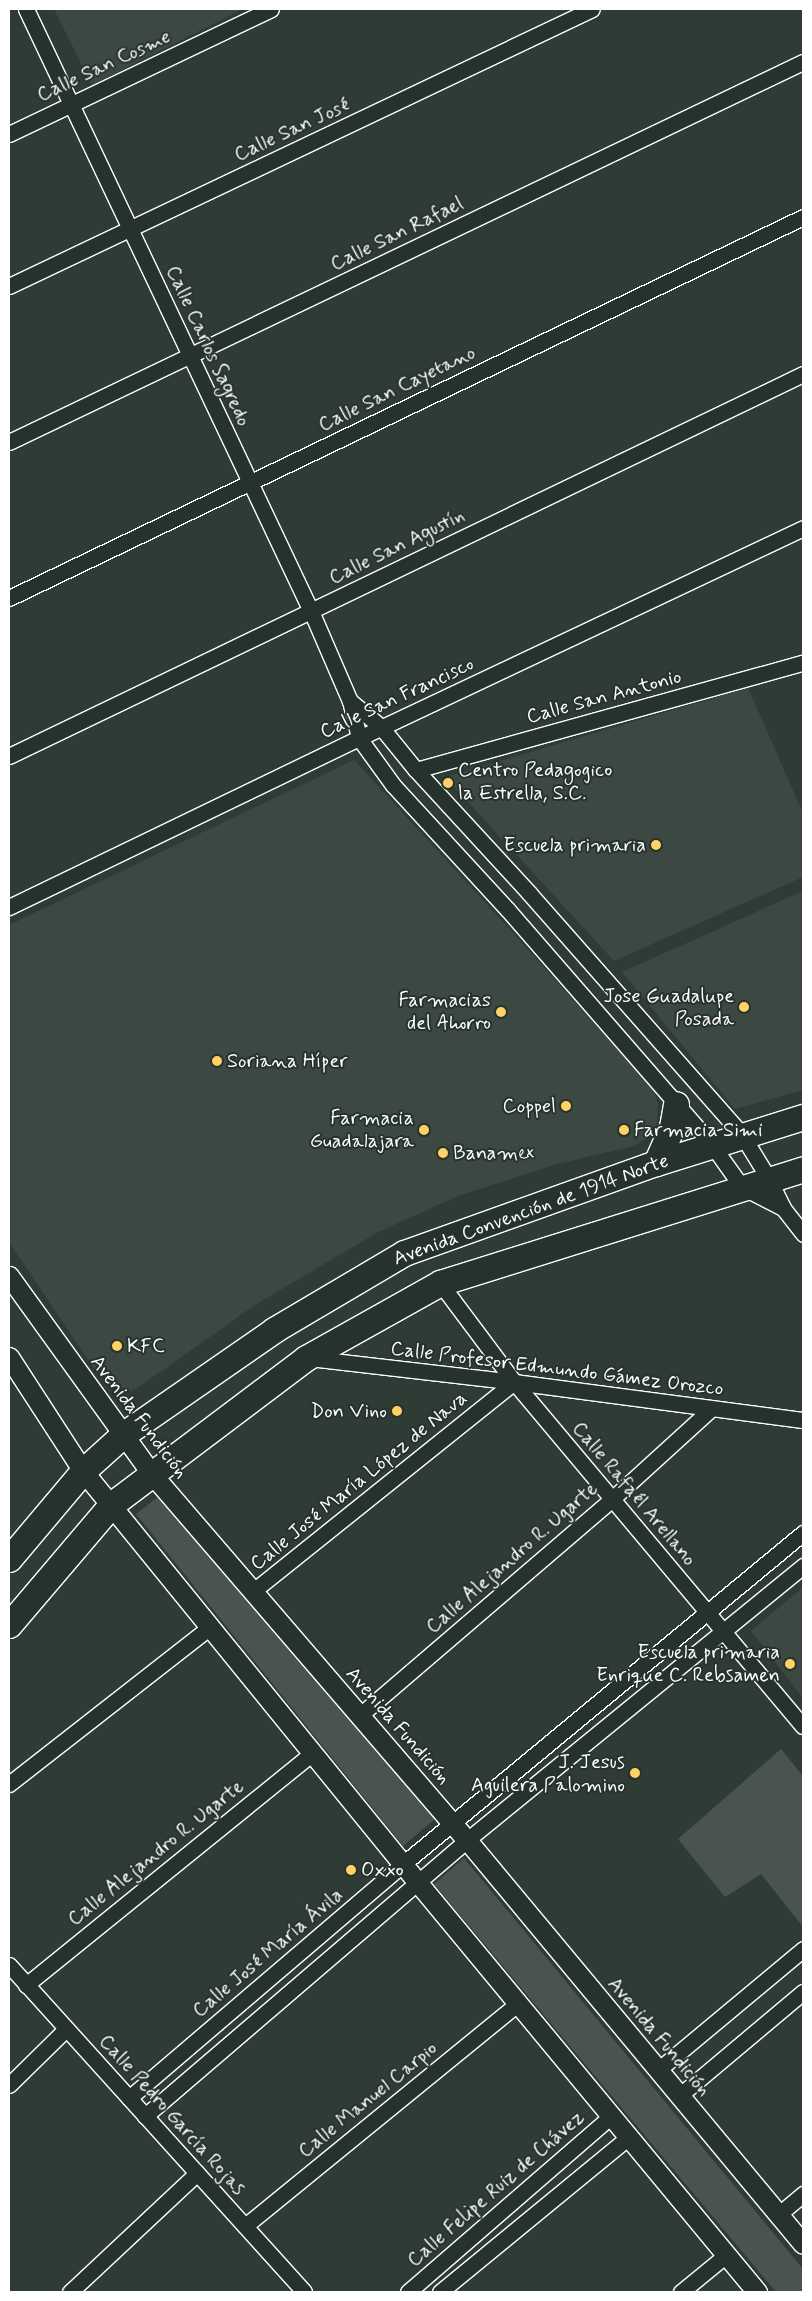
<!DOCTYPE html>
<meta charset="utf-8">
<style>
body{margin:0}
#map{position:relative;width:812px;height:2301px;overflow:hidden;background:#2f3b35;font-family:Mynerve,sans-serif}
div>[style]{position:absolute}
.built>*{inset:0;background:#3c4842}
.green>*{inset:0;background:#4a544f}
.roads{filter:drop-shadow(1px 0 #fff) drop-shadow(-1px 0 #fff) drop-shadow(0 1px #fff) drop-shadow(0 -1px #fff)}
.minor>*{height:15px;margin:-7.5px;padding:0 7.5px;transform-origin:7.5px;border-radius:7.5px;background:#26332d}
.tertiary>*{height:19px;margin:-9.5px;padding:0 9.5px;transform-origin:9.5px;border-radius:9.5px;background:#26332d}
.primary>*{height:25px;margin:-12.5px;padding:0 12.5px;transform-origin:12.5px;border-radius:12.5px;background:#26332d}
.dots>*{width:14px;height:14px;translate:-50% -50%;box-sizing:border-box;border:2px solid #26332d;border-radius:50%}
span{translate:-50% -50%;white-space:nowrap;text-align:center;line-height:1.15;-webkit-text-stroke:4px #26332d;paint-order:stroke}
.street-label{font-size:20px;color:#fff}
.poi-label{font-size:20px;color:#fff}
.left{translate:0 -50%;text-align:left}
.right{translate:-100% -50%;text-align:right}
.frame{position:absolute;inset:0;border:10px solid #fff;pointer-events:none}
</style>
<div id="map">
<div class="built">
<i style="clip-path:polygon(54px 9px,243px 9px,92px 85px)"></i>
<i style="clip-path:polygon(748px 688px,803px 813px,803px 877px,614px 961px,445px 777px)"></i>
<i style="clip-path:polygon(354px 760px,516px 936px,649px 1085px,655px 1093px,658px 1104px,657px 1125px,654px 1134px,634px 1146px,557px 1164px,458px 1196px,378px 1232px,255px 1305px,136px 1389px,128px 1392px,119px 1391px,94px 1369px,9px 1242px,9px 925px)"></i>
<i style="clip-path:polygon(803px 891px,803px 1090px,735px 1109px,622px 972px)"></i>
<i style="clip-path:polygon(803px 1587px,803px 1698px,751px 1631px)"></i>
</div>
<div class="green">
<i style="clip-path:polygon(163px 1493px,435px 1819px,403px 1846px,136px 1514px)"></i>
<i style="clip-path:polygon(781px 1749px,803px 1776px,803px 1927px,761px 1874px,725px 1897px,678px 1839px)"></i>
<i style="clip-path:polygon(464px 1858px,803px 2269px,803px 2292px,776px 2292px,434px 1884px)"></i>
</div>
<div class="roads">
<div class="minor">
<i style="left:26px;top:9px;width:666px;rotate:64.67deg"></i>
<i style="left:311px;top:611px;width:98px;rotate:66.6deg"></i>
<i style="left:350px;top:701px;width:38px;rotate:76deg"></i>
<i style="left:359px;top:738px;width:58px;rotate:54.1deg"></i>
<i style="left:393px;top:785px;width:170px;rotate:47.4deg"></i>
<i style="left:508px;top:910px;width:311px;rotate:49deg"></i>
<i style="left:712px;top:1145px;width:52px;rotate:54.5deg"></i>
<i style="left:742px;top:1187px;width:46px;rotate:27.1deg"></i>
<i style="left:9px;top:134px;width:290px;rotate:-25.5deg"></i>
<i style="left:9px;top:286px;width:645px;rotate:-25.41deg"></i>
<i style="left:9px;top:442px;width:880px;rotate:-25.58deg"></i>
<i style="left:9px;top:598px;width:881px;rotate:-25.63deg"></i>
<i style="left:350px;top:701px;width:40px;rotate:40deg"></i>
<i style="left:381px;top:727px;width:55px;rotate:50.9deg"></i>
<i style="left:416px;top:770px;width:167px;rotate:47.4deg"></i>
<i style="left:529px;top:893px;width:322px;rotate:48.6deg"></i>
<i style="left:742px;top:1135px;width:52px;rotate:58.5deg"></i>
<i style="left:769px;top:1179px;width:32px;rotate:64deg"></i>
<i style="left:783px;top:1208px;width:33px;rotate:52deg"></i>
<i style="left:9px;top:756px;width:881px;rotate:-25.69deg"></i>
<i style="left:416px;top:770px;width:402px;rotate:-15.5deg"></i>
<i style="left:9px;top:907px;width:389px;rotate:-25.8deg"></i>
<i style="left:359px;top:738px;width:491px;rotate:-25.3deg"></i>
<i style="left:440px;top:1283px;width:124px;rotate:53.2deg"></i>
<i style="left:514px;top:1382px;width:449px;rotate:50deg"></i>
<i style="left:308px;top:1358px;width:207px;rotate:6.6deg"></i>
<i style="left:514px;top:1382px;width:291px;rotate:7.5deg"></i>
<i style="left:252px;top:1592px;width:336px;rotate:-38.7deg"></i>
<i style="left:359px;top:1716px;width:333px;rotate:-40.6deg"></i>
<i style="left:612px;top:1499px;width:134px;rotate:-42.3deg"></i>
<i style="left:9px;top:1784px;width:254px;rotate:-38deg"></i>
<i style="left:9px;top:1965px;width:440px;rotate:47.9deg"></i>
<i style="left:26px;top:1985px;width:368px;rotate:-39deg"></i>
<i style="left:658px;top:2070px;width:189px;rotate:-39.8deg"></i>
<i style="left:9px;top:2085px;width:80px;rotate:-44.5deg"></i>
<i style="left:679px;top:2096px;width:162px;rotate:-40deg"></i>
<i style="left:129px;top:2098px;width:360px;rotate:-40.5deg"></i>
<i style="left:403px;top:1864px;width:519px;rotate:-39.61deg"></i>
<i style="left:145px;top:2116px;width:424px;rotate:-40.6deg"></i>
<i style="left:467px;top:1840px;width:434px;rotate:-39.2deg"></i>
<i style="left:778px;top:2215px;width:33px;rotate:-40deg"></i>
<i style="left:245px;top:2226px;width:351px;rotate:-39.2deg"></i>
<i style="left:70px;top:2292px;width:174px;rotate:-43.1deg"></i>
<i style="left:408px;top:2292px;width:269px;rotate:-40.9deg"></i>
<i style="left:440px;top:2292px;width:244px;rotate:-39.4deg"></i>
<i style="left:681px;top:2292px;width:58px;rotate:-39.4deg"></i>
</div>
<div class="tertiary">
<i style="left:9px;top:1276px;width:243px;rotate:54.2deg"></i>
<i style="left:151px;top:1473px;width:484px;rotate:49.3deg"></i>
<i style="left:467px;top:1840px;width:525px;rotate:50.25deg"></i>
<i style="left:9px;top:1357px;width:136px;rotate:57deg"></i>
<i style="left:83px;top:1471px;width:532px;rotate:50.87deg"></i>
<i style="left:419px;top:1884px;width:530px;rotate:50.36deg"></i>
</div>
<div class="primary">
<i style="left:656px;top:1163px;width:39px;rotate:-66deg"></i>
<i style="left:672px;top:1127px;width:23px;rotate:-80deg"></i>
<i style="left:9px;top:1559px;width:115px;rotate:-49.9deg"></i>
<i style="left:83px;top:1471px;width:55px;rotate:-42.1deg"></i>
<i style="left:124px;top:1434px;width:183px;rotate:-34.7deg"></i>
<i style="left:274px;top:1330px;width:151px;rotate:-30.6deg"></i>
<i style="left:404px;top:1253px;width:268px;rotate:-19.7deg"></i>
<i style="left:656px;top:1163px;width:154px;rotate:-17.4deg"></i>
<i style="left:9px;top:1625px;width:157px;rotate:-49.6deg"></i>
<i style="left:111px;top:1505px;width:244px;rotate:-37deg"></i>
<i style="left:306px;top:1358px;width:154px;rotate:-29.2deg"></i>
<i style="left:440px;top:1283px;width:380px;rotate:-17.4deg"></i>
</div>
</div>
<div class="dots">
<i style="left:448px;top:783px;background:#ffd166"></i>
<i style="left:656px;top:845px;background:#ffd166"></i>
<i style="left:744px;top:1007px;background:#ffd166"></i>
<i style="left:501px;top:1012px;background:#ffd166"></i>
<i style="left:217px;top:1061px;background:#ffd166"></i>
<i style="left:566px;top:1106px;background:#ffd166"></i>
<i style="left:424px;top:1130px;background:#ffd166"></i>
<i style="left:624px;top:1130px;background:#ffd166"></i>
<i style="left:443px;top:1153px;background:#ffd166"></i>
<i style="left:117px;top:1346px;background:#ffd166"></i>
<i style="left:397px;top:1411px;background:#ffd166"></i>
<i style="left:790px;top:1664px;background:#ffd166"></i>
<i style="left:635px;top:1773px;background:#ffd166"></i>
<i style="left:351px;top:1870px;background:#ffd166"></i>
</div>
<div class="street-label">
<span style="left:104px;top:66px;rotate:-25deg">Calle San Cosme</span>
<span style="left:292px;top:130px;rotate:-25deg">Calle San José</span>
<span style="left:397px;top:234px;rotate:-26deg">Calle San Rafael</span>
<span style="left:208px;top:346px;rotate:65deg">Calle Carlos Sagredo</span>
<span style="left:397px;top:389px;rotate:-26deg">Calle San Cayetano</span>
<span style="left:397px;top:547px;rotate:-26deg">Calle San Agustín</span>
<span style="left:604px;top:697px;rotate:-15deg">Calle San Antonio</span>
<span style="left:397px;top:698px;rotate:-25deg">Calle San Francisco</span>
<span style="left:531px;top:1210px;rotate:-20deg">Avenida Convención de 1914 Norte</span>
<span style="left:557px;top:1369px;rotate:7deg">Calle Profesor Edmundo Gámez Orozco</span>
<span style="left:139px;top:1417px;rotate:53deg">Avenida Fundición</span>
<span style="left:359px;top:1481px;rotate:-39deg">Calle José María López de Nava</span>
<span style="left:634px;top:1494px;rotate:50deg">Calle Rafaél Arellano</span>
<span style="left:512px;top:1558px;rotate:-41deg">Calle Alejandro R. Ugarte</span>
<span style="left:398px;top:1726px;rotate:49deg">Avenida Fundición</span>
<span style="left:156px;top:1853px;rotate:-39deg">Calle Alejandro R. Ugarte</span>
<span style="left:268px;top:1953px;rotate:-40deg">Calle José María Ávila</span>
<span style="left:659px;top:2037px;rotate:50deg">Avenida Fundición</span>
<span style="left:368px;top:2100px;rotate:-39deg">Calle Manuel Carpio</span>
<span style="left:172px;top:2115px;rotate:48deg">Calle Pedro García Rojas</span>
<span style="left:496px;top:2189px;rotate:-41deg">Calle Felipe Ruiz de Chávez</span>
</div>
<div class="poi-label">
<span class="left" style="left:458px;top:782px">Centro Pedagogico<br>la Estrella, S.C.</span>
<span class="right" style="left:646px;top:845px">Escuela primaria</span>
<span class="right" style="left:734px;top:1008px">Jose Guadalupe<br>Posada</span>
<span class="right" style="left:491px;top:1012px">Farmacias<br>del Ahorro</span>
<span class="left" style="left:227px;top:1061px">Soriana Híper</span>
<span class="right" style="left:556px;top:1106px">Coppel</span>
<span class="right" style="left:414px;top:1130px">Farmacia<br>Guadalajara</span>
<span class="left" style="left:634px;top:1130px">Farmacia Simi</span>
<span class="left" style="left:453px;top:1153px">Banamex</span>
<span class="left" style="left:127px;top:1346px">KFC</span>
<span class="right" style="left:387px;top:1411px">Don Vino</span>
<span class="right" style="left:780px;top:1664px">Escuela primaria<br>Enrique C. Rebsamen</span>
<span class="right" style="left:625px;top:1774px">J. Jesus<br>Aguilera Palomino</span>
<span class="left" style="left:361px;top:1870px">Oxxo</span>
</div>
<div class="frame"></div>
</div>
